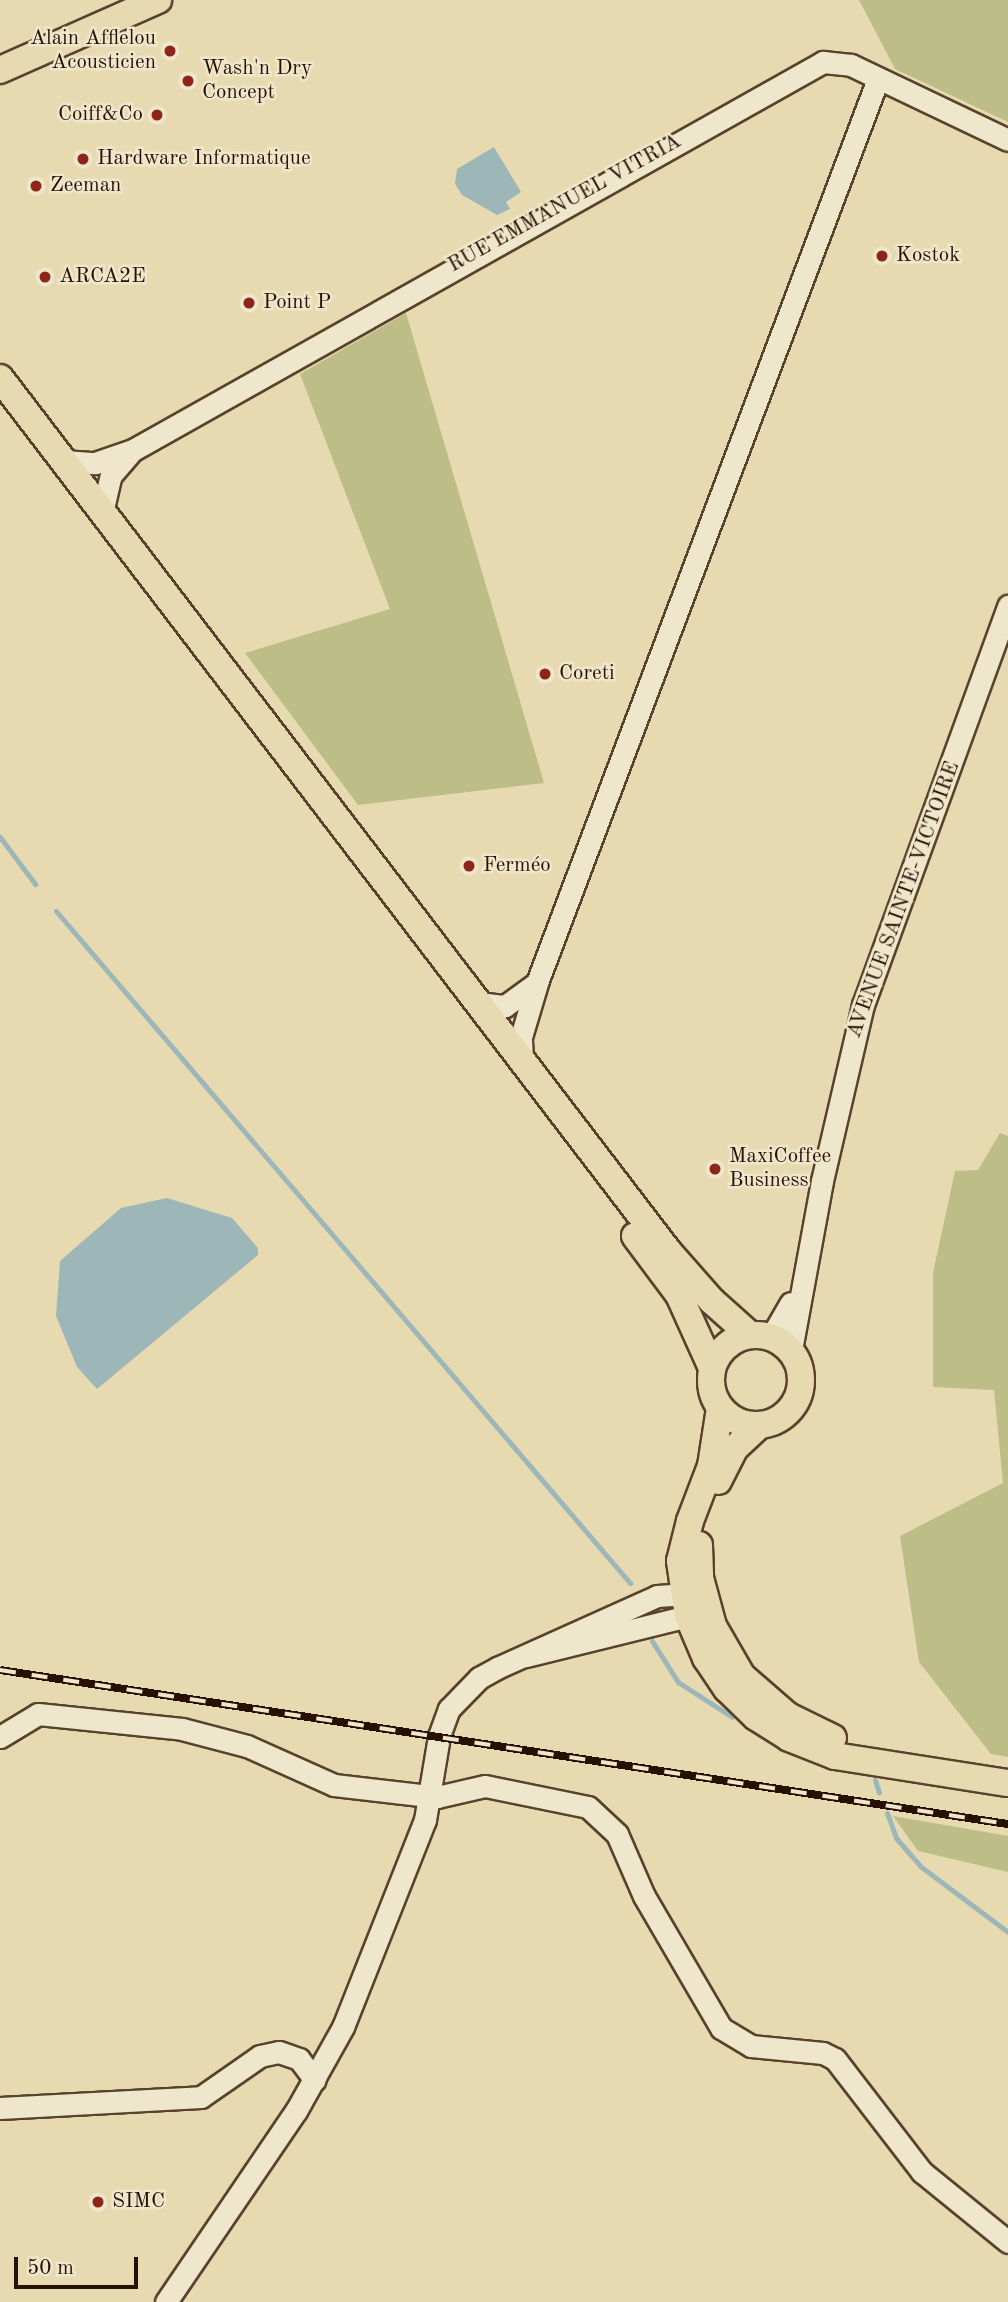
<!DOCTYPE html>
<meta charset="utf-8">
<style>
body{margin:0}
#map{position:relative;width:1008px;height:2302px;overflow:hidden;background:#e7dab1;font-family:"Old Standard TT",serif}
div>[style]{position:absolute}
.green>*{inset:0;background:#bdbd87}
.water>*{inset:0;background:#9db7b8}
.stream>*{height:5px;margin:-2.5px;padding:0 2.5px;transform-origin:2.5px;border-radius:2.5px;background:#9db7b8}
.roads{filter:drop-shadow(2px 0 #58422c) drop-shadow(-2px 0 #58422c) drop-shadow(0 2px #58422c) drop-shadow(0 -2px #58422c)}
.minor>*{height:21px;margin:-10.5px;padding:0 10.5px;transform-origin:10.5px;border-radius:10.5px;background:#efe7cc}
.major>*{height:26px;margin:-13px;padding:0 13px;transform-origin:13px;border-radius:13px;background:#e7dab1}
.major>.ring{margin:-13px;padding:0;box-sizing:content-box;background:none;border:26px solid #e7dab1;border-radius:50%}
.rail>*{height:8px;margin-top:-4px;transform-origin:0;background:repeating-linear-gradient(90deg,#efe7cc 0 16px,#281000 0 32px);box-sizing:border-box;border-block:2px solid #281000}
.dots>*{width:19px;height:19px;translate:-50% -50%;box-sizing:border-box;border:4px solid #efe7cc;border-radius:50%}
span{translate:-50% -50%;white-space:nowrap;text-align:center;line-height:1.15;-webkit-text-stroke:5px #efe7cc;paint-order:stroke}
.poi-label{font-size:21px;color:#281000}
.right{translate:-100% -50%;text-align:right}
.left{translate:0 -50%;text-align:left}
.street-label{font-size:21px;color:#281000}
.scale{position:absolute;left:14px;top:2257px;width:124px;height:32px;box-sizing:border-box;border:4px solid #281000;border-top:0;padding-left:9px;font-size:21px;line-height:24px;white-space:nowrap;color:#281000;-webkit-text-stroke:5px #efe7cc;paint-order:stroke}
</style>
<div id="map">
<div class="green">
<i style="clip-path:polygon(859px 0,1008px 0,1008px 122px,895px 69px)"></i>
<i style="clip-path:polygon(406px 313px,544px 783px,358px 805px,245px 653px,390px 609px,300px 374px)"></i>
<i style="clip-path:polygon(1000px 1133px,1008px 1136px,1008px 1757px,991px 1754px,919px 1662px,900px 1536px,1003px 1483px,994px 1390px,933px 1387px,933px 1273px,955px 1171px,978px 1170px)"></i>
<i style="clip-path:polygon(893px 1816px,1008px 1836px,1008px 1872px,918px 1851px)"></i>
</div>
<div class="water">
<i style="clip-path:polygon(494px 147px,521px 192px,506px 202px,510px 209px,497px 215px,462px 195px,455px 184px,457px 169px)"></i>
<i style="clip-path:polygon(167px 1198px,232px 1218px,258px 1248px,258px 1255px,97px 1389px,77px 1367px,56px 1316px,60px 1261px,121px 1208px)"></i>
</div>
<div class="stream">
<i style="left:0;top:837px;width:59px;rotate:53.3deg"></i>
<i style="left:56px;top:911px;width:884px;rotate:49.5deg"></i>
<i style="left:652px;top:1641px;width:49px;rotate:57.6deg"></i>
<i style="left:678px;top:1682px;width:64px;rotate:32.9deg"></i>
<i style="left:875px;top:1780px;width:13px;rotate:72deg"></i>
<i style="left:887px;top:1813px;width:27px;rotate:70deg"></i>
<i style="left:896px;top:1838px;width:37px;rotate:49deg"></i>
<i style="left:920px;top:1866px;width:110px;rotate:36.9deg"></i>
</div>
<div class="roads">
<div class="minor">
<i style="left:63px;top:461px;width:32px;rotate:4deg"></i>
<i style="left:95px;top:463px;width:40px;rotate:-18.9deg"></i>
<i style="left:133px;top:450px;width:792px;rotate:-29.35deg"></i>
<i style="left:823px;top:62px;width:28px;rotate:6deg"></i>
<i style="left:851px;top:65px;width:174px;rotate:25.5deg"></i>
<i style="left:102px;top:513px;width:39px;rotate:-77deg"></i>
<i style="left:111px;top:475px;width:28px;rotate:-49deg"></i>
<i style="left:479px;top:1003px;width:26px;rotate:7deg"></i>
<i style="left:505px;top:1006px;width:37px;rotate:-36deg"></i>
<i style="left:522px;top:1059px;width:22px;rotate:-93deg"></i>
<i style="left:521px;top:1037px;width:59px;rotate:-73.4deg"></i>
<i style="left:538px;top:980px;width:963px;rotate:-69.33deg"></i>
<i style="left:771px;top:1337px;width:39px;rotate:-60deg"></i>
<i style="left:791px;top:1350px;width:172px;rotate:-79.6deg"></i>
<i style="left:822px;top:1181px;width:181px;rotate:-76.9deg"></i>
<i style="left:863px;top:1005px;width:425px;rotate:-70deg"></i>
<i style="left:0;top:1737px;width:44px;rotate:-31.2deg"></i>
<i style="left:38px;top:1714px;width:145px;rotate:5.9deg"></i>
<i style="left:182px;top:1729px;width:67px;rotate:14.7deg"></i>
<i style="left:247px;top:1746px;width:95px;rotate:24.1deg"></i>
<i style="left:334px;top:1785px;width:104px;rotate:6.6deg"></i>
<i style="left:437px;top:1797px;width:49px;rotate:-12.9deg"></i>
<i style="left:485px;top:1786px;width:105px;rotate:11.5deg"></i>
<i style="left:588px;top:1807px;width:40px;rotate:43deg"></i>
<i style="left:617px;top:1834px;width:68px;rotate:66.5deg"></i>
<i style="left:644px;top:1896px;width:153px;rotate:59.7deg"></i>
<i style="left:721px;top:2028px;width:35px;rotate:31deg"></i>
<i style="left:751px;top:2046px;width:72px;rotate:5.6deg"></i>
<i style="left:823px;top:2053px;width:13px;rotate:27deg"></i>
<i style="left:835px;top:2059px;width:143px;rotate:52.4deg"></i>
<i style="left:922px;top:2172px;width:111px;rotate:39.1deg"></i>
<i style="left:0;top:2108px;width:201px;rotate:-3.1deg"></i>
<i style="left:201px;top:2097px;width:72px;rotate:-34.8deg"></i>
<i style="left:260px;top:2056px;width:19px;rotate:-12deg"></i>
<i style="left:279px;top:2052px;width:21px;rotate:19deg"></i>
<i style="left:299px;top:2059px;width:26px;rotate:53deg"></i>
<i style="left:166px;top:2302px;width:231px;rotate:-55.8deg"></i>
<i style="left:296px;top:2111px;width:96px;rotate:-60.8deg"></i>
<i style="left:343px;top:2027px;width:223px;rotate:-68.4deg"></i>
<i style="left:425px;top:1820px;width:85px;rotate:-80.5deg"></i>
<i style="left:439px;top:1736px;width:29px;rotate:-70deg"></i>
<i style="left:449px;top:1709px;width:43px;rotate:-45.9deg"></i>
<i style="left:479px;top:1678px;width:21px;rotate:-29deg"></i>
<i style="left:497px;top:1668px;width:175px;rotate:-24.2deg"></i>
<i style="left:657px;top:1596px;width:26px;rotate:-4deg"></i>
<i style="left:683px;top:1594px;width:24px;rotate:19deg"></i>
<i style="left:706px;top:1602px;width:23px;rotate:142deg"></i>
<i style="left:688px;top:1616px;width:167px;rotate:166.1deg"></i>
</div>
<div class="major">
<i style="left:0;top:70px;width:173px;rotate:-23.9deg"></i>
<i style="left:0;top:378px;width:1099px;rotate:52.58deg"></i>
<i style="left:668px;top:1251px;width:67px;rotate:48.7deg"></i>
<i style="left:712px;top:1301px;width:51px;rotate:41.8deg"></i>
<i style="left:635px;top:1236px;width:74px;rotate:53.3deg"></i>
<i style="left:679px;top:1295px;width:80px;rotate:65.7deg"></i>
<i class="ring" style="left:711px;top:1335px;width:64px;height:64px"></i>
<i style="left:720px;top:1408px;width:59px;rotate:98.8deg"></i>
<i style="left:711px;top:1466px;width:59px;rotate:110.9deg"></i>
<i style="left:690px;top:1521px;width:41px;rotate:104deg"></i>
<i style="left:680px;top:1561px;width:56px;rotate:81.7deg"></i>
<i style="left:688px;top:1616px;width:46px;rotate:66.8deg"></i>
<i style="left:706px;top:1658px;width:37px;rotate:56deg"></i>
<i style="left:727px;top:1689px;width:40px;rotate:44deg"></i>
<i style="left:756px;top:1717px;width:39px;rotate:32deg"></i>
<i style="left:789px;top:1738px;width:49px;rotate:21.4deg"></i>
<i style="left:835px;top:1756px;width:175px;rotate:8.9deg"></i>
<i style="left:718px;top:1481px;width:37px;rotate:-63deg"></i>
<i style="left:735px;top:1448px;width:33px;rotate:-43deg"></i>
<i style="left:699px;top:1545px;width:33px;rotate:88deg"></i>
<i style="left:700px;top:1578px;width:50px;rotate:74.8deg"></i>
<i style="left:713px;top:1626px;width:58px;rotate:59.9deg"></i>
<i style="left:742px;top:1676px;width:61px;rotate:41deg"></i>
<i style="left:788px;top:1716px;width:50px;rotate:26.1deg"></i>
</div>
</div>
<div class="rail">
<i style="left:0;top:1670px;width:1020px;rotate:8.69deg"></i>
</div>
<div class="dots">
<i style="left:170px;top:51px;background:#8f2418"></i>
<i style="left:188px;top:81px;background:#8f2418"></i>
<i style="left:157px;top:115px;background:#8f2418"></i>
<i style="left:83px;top:159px;background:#8f2418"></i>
<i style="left:36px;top:186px;background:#8f2418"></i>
<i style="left:882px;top:256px;background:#8f2418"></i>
<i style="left:45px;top:277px;background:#8f2418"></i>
<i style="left:249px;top:303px;background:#8f2418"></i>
<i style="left:545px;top:674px;background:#8f2418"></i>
<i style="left:469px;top:866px;background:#8f2418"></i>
<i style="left:715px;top:1169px;background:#8f2418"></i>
<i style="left:98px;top:2202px;background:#8f2418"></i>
</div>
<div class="poi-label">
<span class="right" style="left:156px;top:51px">Alain Afflelou<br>Acousticien</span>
<span class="left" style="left:202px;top:81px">Wash'n Dry<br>Concept</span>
<span class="right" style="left:143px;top:115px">Coiff&amp;Co</span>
<span class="left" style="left:97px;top:159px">Hardware Informatique</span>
<span class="left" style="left:50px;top:186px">Zeeman</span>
<span class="left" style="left:896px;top:256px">Kostok</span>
<span class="left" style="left:59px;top:277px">ARCA2E</span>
<span class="left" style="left:263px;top:303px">Point P</span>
<span class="left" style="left:559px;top:674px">Coreti</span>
<span class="left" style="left:483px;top:866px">Ferméo</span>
<span class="left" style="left:729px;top:1169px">MaxiCoffee<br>Business</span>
<span class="left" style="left:112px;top:2202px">SIMC</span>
</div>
<div class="street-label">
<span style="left:565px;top:204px;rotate:-29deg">RUE EMMANUEL VITRIA</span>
<span style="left:904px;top:900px;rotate:-70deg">AVENUE SAINTE-VICTOIRE</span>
</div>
<div class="scale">50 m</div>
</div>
